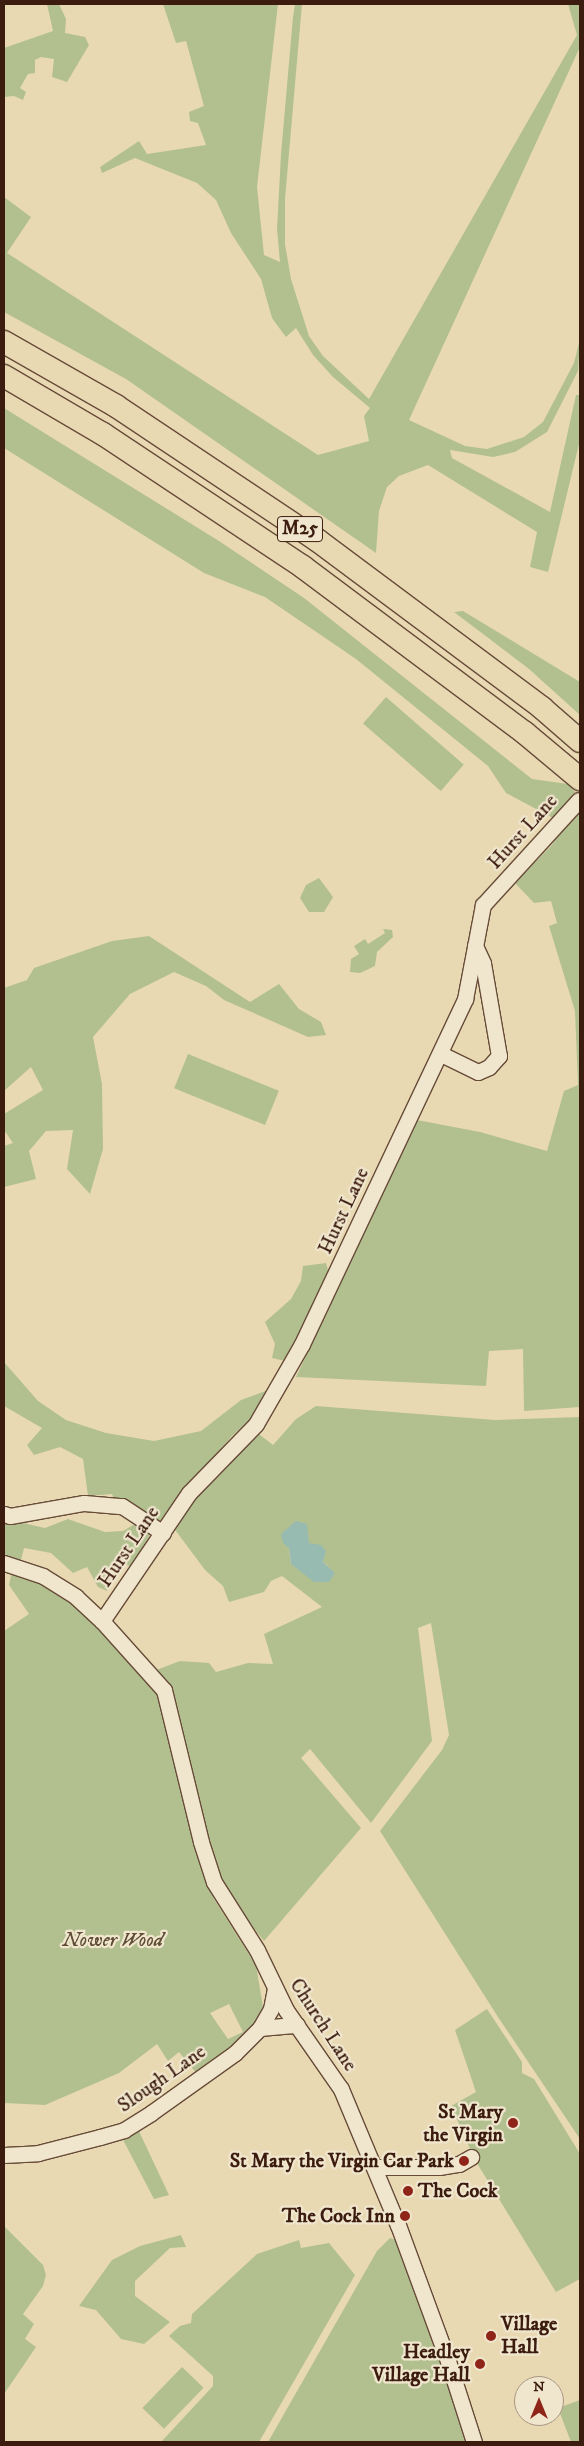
<!DOCTYPE html>
<style>
body{margin:0}
#map{position:relative;width:584px;height:2446px;overflow:hidden;background:#e8d9b3;font-family:"IM FELL DW Pica",serif}
div>[style]{position:absolute}
.green>*{inset:0;background:#b2c090;transform-origin:0 0}
.water>*{inset:0;background:#97bab1}
.roads{filter:drop-shadow(1px 0 #674b38) drop-shadow(-1px 0 #674b38) drop-shadow(0 1px #674b38) drop-shadow(0 -1px #674b38)}
.minor>*{height:15px;margin:-7.5px;padding:0 7.5px;transform-origin:7.5px;border-radius:7.5px;background:#f0e6ce}
.highway>*{height:22px;margin:-11px;padding:0 11px;transform-origin:11px;border-radius:11px;background:#e8d9b3}
.dots>*{width:14px;height:14px;translate:-50% -50%;box-sizing:border-box;border:2px solid #f0e6ce;border-radius:50%}
span{translate:-50% -50%;white-space:nowrap;text-align:center;line-height:1.15;-webkit-text-stroke:4.5px #f0e6ce;paint-order:stroke}
.shield-label span{padding:1px 4px;background:#f0e6ce;border:1px solid;border-radius:4px;-webkit-text-stroke-width:0}
.shield-label{font-size:19px;color:#3c1c0f;font-weight:700}
.street-label{font-size:20px;color:#3c1c0f}
.park-label{font-size:20px;color:#5f4d36;font-style:italic}
.poi-label{font-size:20px;color:#3c1c0f;font-weight:700}
.right{translate:-100% -50%;text-align:right}
.left{translate:0 -50%;text-align:left}
.frame{position:absolute;inset:0;border:5px solid #3c1c0f;pointer-events:none}
.north{position:absolute;left:514px;top:2376px;width:50px;height:50px;box-sizing:border-box;background:#f0e6ce;border:1px solid #a89582;border-radius:50%;rotate:0deg;font-size:14px;font-weight:700;line-height:20px;text-align:center;color:#3c1c0f}
.north::after{content:'';display:block;margin:auto;width:18px;height:22px;background:#8f2418;clip-path:polygon(50% 0,100% 100%,50% 72%,0 100%)}
</style>
<div id="map">
<div class="green">
<i style="clip-path:polygon(47px 4px,59px 4px,66px 19px,65px 33px,85px 37px,89px 45px,67px 82px,52px 77px,54px 59px,41px 57px,35px 60px,35px 73px,28px 74px,20px 88px,26px 92px,23px 100px,14px 96px,4px 97px,4px 48px,53px 31px)"></i>
<i style="clip-path:polygon(163px 4px,278px 4px,257px 187px,264px 255px,280px 262px,277px 229px,281px 154px,293px 17px,295px 4px,302px 4px,285px 199px,285px 244px,291px 279px,309px 336px,323px 356px,369px 399px,577px 35px,568px 4px,580px 4px,580px 47px,409px 420px,465px 446px,487px 449px,524px 437px,543px 422px,574px 363px,580px 339px,578px 371px,547px 432px,515px 452px,493px 457px,450px 450px,452px 458px,550px 512px,576px 395px,580px 395px,580px 440px,548px 572px,530px 567px,537px 532px,428px 465px,399px 476px,387px 487px,379px 511px,376px 553px,126px 379px,4px 312px,4px 197px,31px 217px,7px 253px,318px 455px,369px 441px,364px 416px,370px 408px,333px 377px,313px 355px,296px 328px,286px 337px,280px 329px,272px 318px,261px 279px,231px 233px,216px 200px,197px 183px,135px 158px,102px 173px,100px 167px,139px 141px,147px 154px,206px 145px,198px 123px,190px 121px,189px 112px,204px 106px,186px 41px,176px 43px)"></i>
<i style="clip-path:polygon(4px 408px,219px 541px,304px 598px,532px 779px,568px 784px,575px 792px,553px 818px,506px 793px,488px 766px,356px 659px,265px 597px,204px 573px,4px 448px)"></i>
<i style="clip-path:polygon(463px 611px,580px 682px,580px 715px,529px 669px,454px 612px)"></i>
<i style="left:386px;top:697px;width:103px;height:35px;rotate:41deg"></i>
<i style="clip-path:polygon(580px 808px,580px 1407px,524px 1411px,523px 1349px,489px 1351px,486px 1386px,296px 1377px,417px 1120px,480px 1132px,547px 1151px,564px 1091px,578px 1085px,575px 1011px,549px 926px,557px 923px,551px 901px,534px 903px,515px 883px,551px 846px)"></i>
<i style="clip-path:polygon(319px 878px,333px 897px,324px 912px,309px 912px,300px 898px,306px 885px)"></i>
<i style="clip-path:polygon(383px 929px,392px 930px,393px 937px,377px 952px,375px 966px,360px 973px,350px 972px,351px 959px,359px 954px,354px 946px,365px 939px,368px 944px,385px 933px)"></i>
<i style="clip-path:polygon(149px 936px,250px 1002px,279px 984px,299px 1009px,321px 1022px,326px 1035px,308px 1037px,224px 1000px,206px 986px,174px 972px,130px 994px,93px 1037px,102px 1084px,103px 1149px,90px 1194px,67px 1169px,73px 1130px,46px 1131px,29px 1151px,36px 1179px,4px 1187px,4px 1146px,13px 1143px,4px 1130px,4px 1114px,43px 1090px,31px 1067px,4px 1091px,4px 988px,27px 980px,34px 968px,112px 941px)"></i>
<i style="left:188px;top:1054px;width:98px;height:37px;rotate:22deg"></i>
<i style="clip-path:polygon(326px 1263px,329px 1274px,285px 1361px,272px 1358px,275px 1344px,265px 1322px,291px 1299px,301px 1281px,303px 1266px)"></i>
<i style="clip-path:polygon(4px 1362px,38px 1401px,66px 1420px,106px 1433px,154px 1441px,201px 1431px,241px 1400px,268px 1390px,256px 1413px,231px 1437px,150px 1534px,133px 1567px,115px 1561px,107px 1591px,98px 1587px,87px 1567px,73px 1573px,51px 1553px,24px 1548px,21px 1560px,4px 1555px,5px 1519px,45px 1528px,68px 1519px,105px 1532px,123px 1531px,135px 1524px,120px 1515px,112px 1494px,88px 1496px,83px 1459px,60px 1447px,34px 1455px,27px 1445px,42px 1428px,4px 1406px)"></i>
<i style="clip-path:polygon(evenodd,316px 1406px,495px 1420px,580px 1417px,580px 2139px,498px 2017px,380px 1831px,442px 1750px,449px 1735px,431px 1623px,418px 1628px,432px 1741px,371px 1823px,310px 1749px,301px 1758px,361px 1828px,264px 1941px,235px 1905px,218px 1873px,191px 1768px,179px 1771px,198px 1853px,214px 1899px,256px 1965px,263px 2007px,262px 2016px,251px 2030px,197px 2074px,179px 2052px,168px 2061px,157px 2044px,119px 2073px,45px 2105px,4px 2103px,4px 1631px,29px 1614px,9px 1585px,12px 1571px,47px 1585px,103px 1629px,143px 1675px,180px 1661px,209px 1663px,216px 1672px,248px 1663px,273px 1664px,264px 1634px,322px 1607px,282px 1576px,271px 1581px,264px 1592px,229px 1602px,223px 1586px,205px 1570px,173px 1527px,196px 1493px,255px 1431px,273px 1445px,296px 1419px,316px 1406px,307px 1537px,309px 1543px,325px 1551px,323px 1562px,328px 1566px,291px 1564px,289px 1548px,307px 1537px,316px 1406px,229px 2004px,243px 2032px,228px 2039px,210px 2013px,229px 2004px)"></i>
<i style="clip-path:polygon(487px 2009px,522px 2062px,522px 2073px,534px 2079px,580px 2154px,580px 2279px,556px 2292px,475px 2160px,451px 2106px,476px 2092px,455px 2030px)"></i>
<i style="clip-path:polygon(137px 2127px,169px 2195px,154px 2199px,121px 2136px)"></i>
<i style="clip-path:polygon(4px 2226px,43px 2265px,46px 2275px,43px 2286px,23px 2314px,34px 2324px,25px 2339px,36px 2347px,4px 2394px)"></i>
<i style="clip-path:polygon(181px 2235px,186px 2247px,170px 2248px,135px 2281px,135px 2296px,170px 2322px,144px 2344px,121px 2339px,96px 2310px,79px 2306px,112px 2260px,140px 2246px)"></i>
<i style="clip-path:polygon(390px 2238px,396px 2240px,448px 2380px,466px 2442px,268px 2442px,377px 2251px)"></i>
<i style="clip-path:polygon(299px 2240px,301px 2248px,329px 2243px,355px 2275px,259px 2442px,161px 2442px,213px 2386px,213px 2376px,169px 2336px,180px 2326px,191px 2323px,192px 2314px,257px 2254px)"></i>
<i style="left:182px;top:2367px;width:30px;height:57px;rotate:44deg"></i>
<i style="clip-path:polygon(580px 2400px,580px 2442px,571px 2442px,558px 2408px)"></i>
</div>
<div class="water">
<i style="clip-path:polygon(296px 1521px,307px 1524px,309px 1543px,321px 1545px,326px 1551px,323px 1562px,335px 1573px,329px 1582px,314px 1582px,291px 1564px,289px 1548px,283px 1543px,281px 1534px)"></i>
</div>
<div class="roads">
<div class="minor">
<i style="left:441px;top:1054px;width:41px;rotate:25.9deg"></i>
<i style="left:478px;top:1072px;width:12px;rotate:-24deg"></i>
<i style="left:489px;top:1067px;width:15px;rotate:-48deg"></i>
<i style="left:499px;top:1056px;width:94px;rotate:-99.8deg"></i>
<i style="left:483px;top:963px;width:19px;rotate:-115deg"></i>
<i style="left:4px;top:1514px;width:6px;rotate:18deg"></i>
<i style="left:10px;top:1516px;width:75px;rotate:-10deg"></i>
<i style="left:84px;top:1503px;width:38px;rotate:5deg"></i>
<i style="left:122px;top:1506px;width:49px;rotate:33.4deg"></i>
<i style="left:4px;top:1563px;width:41px;rotate:18.4deg"></i>
<i style="left:43px;top:1576px;width:39px;rotate:32deg"></i>
<i style="left:76px;top:1597px;width:35px;rotate:43deg"></i>
<i style="left:102px;top:1621px;width:93px;rotate:48.1deg"></i>
<i style="left:164px;top:1690px;width:156px;rotate:76.3deg"></i>
<i style="left:201px;top:1842px;width:42px;rotate:72deg"></i>
<i style="left:214px;top:1882px;width:80px;rotate:57.7deg"></i>
<i style="left:257px;top:1950px;width:67px;rotate:64.2deg"></i>
<i style="left:286px;top:2010px;width:96px;rotate:55.2deg"></i>
<i style="left:341px;top:2089px;width:147px;rotate:67.3deg"></i>
<i style="left:398px;top:2225px;width:145px;rotate:69.8deg"></i>
<i style="left:448px;top:2361px;width:85px;rotate:72.2deg"></i>
<i style="left:102px;top:1621px;width:155px;rotate:-55.8deg"></i>
<i style="left:189px;top:1493px;width:96px;rotate:-45.8deg"></i>
<i style="left:256px;top:1424px;width:92px;rotate:-60.1deg"></i>
<i style="left:302px;top:1344px;width:382px;rotate:-64.7deg"></i>
<i style="left:465px;top:999px;width:96px;rotate:-79.2deg"></i>
<i style="left:483px;top:905px;width:142px;rotate:-47.6deg"></i>
<i style="left:260px;top:2028px;width:37px;rotate:-5deg"></i>
<i style="left:4px;top:2155px;width:34px;rotate:-3deg"></i>
<i style="left:38px;top:2153px;width:64px;rotate:-14.5deg"></i>
<i style="left:100px;top:2137px;width:25px;rotate:-16deg"></i>
<i style="left:124px;top:2130px;width:32px;rotate:-32deg"></i>
<i style="left:151px;top:2113px;width:103px;rotate:-35.5deg"></i>
<i style="left:235px;top:2053px;width:35px;rotate:-45deg"></i>
<i style="left:260px;top:2028px;width:22px;rotate:-60deg"></i>
<i style="left:271px;top:2009px;width:21px;rotate:-79deg"></i>
<i style="left:376px;top:2167px;width:63px"></i>
<i style="left:439px;top:2167px;width:20px;rotate:-9deg"></i>
<i style="left:459px;top:2164px;width:14px;rotate:-30deg"></i>
</div>
<div class="highway">
<i style="left:4px;top:342px;width:129px;rotate:29.7deg"></i>
<i style="left:116px;top:406px;width:242px;rotate:33.7deg"></i>
<i style="left:317px;top:540px;width:281px;rotate:36.7deg"></i>
<i style="left:542px;top:708px;width:50px;rotate:41deg"></i>
<i style="left:4px;top:376px;width:115px;rotate:30.4deg"></i>
<i style="left:103px;top:434px;width:240px;rotate:33.6deg"></i>
<i style="left:303px;top:567px;width:277px;rotate:36.8deg"></i>
<i style="left:525px;top:733px;width:72px;rotate:39.9deg"></i>
</div>
</div>
<div class="dots">
<i style="left:513px;top:2123px;background:#8f2418"></i>
<i style="left:464px;top:2161px;background:#8f2418"></i>
<i style="left:408px;top:2191px;background:#8f2418"></i>
<i style="left:405px;top:2216px;background:#8f2418"></i>
<i style="left:491px;top:2336px;background:#8f2418"></i>
<i style="left:480px;top:2364px;background:#8f2418"></i>
</div>
<div class="shield-label">
<span style="left:300px;top:529px">M25</span>
</div>
<div class="street-label">
<span style="left:523px;top:832px;rotate:-48deg">Hurst Lane</span>
<span style="left:344px;top:1211px;rotate:-65deg">Hurst Lane</span>
<span style="left:129px;top:1547px;rotate:-56deg">Hurst Lane</span>
<span style="left:323px;top:2025px;rotate:57deg">Church Lane</span>
<span style="left:162px;top:2079px;rotate:-35deg">Slough Lane</span>
</div>
<div class="park-label">
<span style="left:113px;top:1940px">Nower Wood</span>
</div>
<div class="poi-label">
<span class="right" style="left:503px;top:2124px">St Mary<br>the Virgin</span>
<span class="right" style="left:454px;top:2161px">St Mary the Virgin Car Park</span>
<span class="left" style="left:418px;top:2191px">The Cock</span>
<span class="right" style="left:395px;top:2216px">The Cock Inn</span>
<span class="left" style="left:501px;top:2336px">Village<br>Hall</span>
<span class="right" style="left:470px;top:2364px">Headley<br>Village Hall</span>
</div>
<div class="frame"></div>
<div class="north">N</div>
</div>
